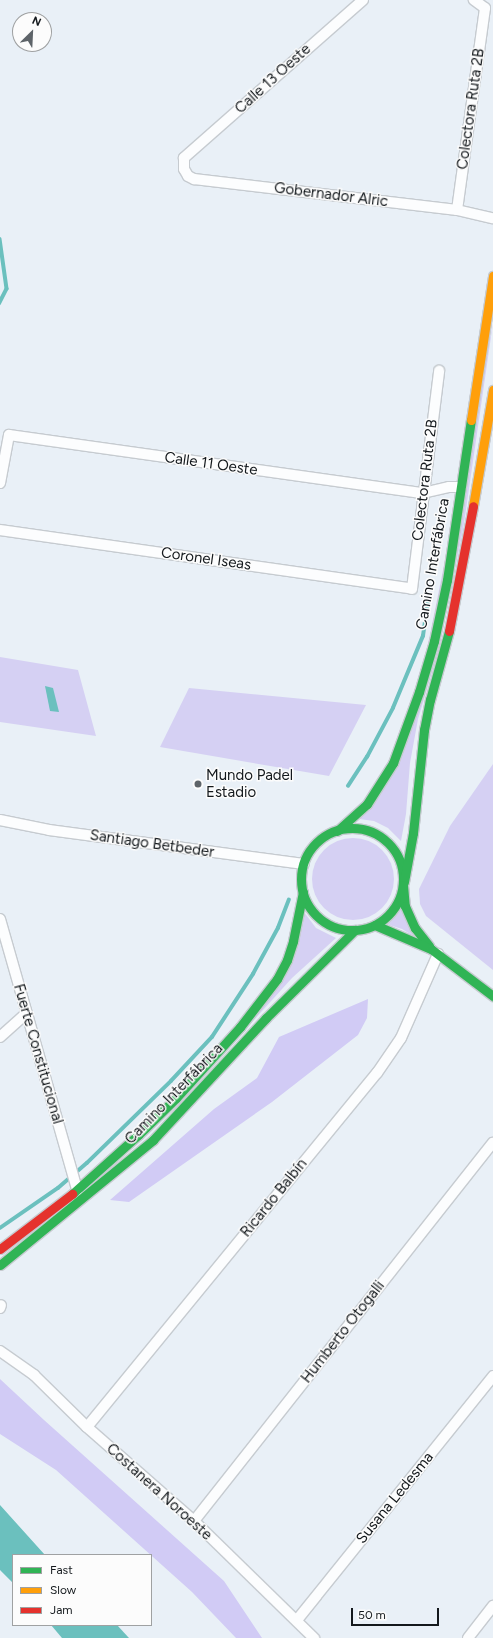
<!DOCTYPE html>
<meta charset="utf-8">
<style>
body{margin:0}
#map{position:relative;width:493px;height:1638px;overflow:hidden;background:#e9f0f7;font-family:Figtree,sans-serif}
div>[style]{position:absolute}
.green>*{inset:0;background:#d5d0f3}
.round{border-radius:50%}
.forest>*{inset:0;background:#d1cbf5}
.water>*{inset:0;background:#6bc0be}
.stream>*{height:3.5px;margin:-1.75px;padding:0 1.75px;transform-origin:1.75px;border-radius:1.75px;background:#6bc0be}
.roads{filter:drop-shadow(1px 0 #c6cbd0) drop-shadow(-1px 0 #c6cbd0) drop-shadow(0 1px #c6cbd0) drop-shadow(0 -1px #c6cbd0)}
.street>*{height:10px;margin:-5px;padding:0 5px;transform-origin:5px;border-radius:5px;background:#fcfdfe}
.fast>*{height:9px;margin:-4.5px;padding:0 4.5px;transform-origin:4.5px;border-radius:4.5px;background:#30b455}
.fast>.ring{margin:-4.5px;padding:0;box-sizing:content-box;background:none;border:9px solid #30b455;border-radius:50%}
.slow>*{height:9px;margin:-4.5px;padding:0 4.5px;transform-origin:4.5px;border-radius:4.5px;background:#ff9f0a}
.jam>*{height:9px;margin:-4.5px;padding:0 4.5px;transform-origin:4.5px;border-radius:4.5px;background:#e5322d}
.dots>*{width:11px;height:11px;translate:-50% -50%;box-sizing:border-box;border:2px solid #fcfcfc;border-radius:50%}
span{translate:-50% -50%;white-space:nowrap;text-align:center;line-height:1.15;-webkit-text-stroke:3px #fcfcfc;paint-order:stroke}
.street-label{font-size:15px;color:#13181c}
.poi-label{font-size:15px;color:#13181c}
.left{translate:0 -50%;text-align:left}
.legend{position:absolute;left:12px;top:1554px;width:140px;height:72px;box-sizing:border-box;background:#fcfcfc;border:1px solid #9fa1a2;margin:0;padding:5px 7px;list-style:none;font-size:12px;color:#13181c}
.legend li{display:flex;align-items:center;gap:8px;height:20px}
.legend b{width:20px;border:1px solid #9fa1a2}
.north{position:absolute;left:12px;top:12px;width:40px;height:40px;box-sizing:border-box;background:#fcfcfc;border:1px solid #9fa1a2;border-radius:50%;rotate:24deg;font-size:11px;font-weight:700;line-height:16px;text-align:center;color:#13181c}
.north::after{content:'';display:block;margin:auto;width:14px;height:18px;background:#5e6469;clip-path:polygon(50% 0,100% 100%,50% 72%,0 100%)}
.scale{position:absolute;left:351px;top:1608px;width:88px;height:18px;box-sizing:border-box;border:2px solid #13181c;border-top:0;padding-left:5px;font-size:12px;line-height:14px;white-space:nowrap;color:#13181c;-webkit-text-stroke:3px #fcfcfc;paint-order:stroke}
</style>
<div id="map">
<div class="green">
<i style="clip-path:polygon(493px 323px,463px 530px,439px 650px,418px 719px,410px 763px,406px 814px,401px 841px,388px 828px,374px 821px,359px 819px,413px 718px)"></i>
<i style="clip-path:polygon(0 657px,78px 670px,96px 736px,0 722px)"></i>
<i style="clip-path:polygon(189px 688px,366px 705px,329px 776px,160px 747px)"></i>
<i style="clip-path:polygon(493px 764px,493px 970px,426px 916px,420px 904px,419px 889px,450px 826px)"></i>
<i class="round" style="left:312px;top:838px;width:82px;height:82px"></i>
<i style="clip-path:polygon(400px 906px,418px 939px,402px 929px,386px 924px)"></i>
<i style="clip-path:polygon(304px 912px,316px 928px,336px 938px,292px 978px,205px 1074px,64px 1206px,261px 1008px)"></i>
</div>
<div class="forest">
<i style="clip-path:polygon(368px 999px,367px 1018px,358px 1035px,272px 1102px,129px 1202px,110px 1200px,214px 1109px,257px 1078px,279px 1037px)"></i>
<i style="clip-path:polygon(0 1379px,44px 1420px,224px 1581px,262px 1638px,236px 1638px,192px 1592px,56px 1470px,0 1434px)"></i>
</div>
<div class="water">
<i style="clip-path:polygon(45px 686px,53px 688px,59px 712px,50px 711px)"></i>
<i style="clip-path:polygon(0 1505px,45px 1555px,13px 1555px,13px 1583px,0 1570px)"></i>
<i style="clip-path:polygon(51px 1625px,117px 1625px,129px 1638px,62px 1638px)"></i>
</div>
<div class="stream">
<i style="left:0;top:239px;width:50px;rotate:82deg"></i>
<i style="left:7px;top:289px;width:16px;rotate:117deg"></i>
<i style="left:348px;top:786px;width:35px;rotate:-57deg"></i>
<i style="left:367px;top:757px;width:55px;rotate:-62deg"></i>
<i style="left:393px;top:708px;width:78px;rotate:-67.4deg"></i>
<i style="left:423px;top:636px;width:37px;rotate:-82deg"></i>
<i style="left:0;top:1228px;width:70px;rotate:-34.6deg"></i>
<i style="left:58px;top:1188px;width:38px;rotate:-41deg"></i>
<i style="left:87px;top:1163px;width:117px;rotate:-44.3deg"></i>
<i style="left:171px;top:1081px;width:60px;rotate:-47deg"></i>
<i style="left:212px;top:1037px;width:75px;rotate:-56.9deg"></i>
<i style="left:253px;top:974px;width:52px;rotate:-61.5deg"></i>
<i style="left:278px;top:928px;width:30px;rotate:-69deg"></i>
</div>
<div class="roads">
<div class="street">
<i style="left:363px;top:0;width:239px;rotate:138.6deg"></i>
<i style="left:184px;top:158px;width:11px;rotate:90deg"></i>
<i style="left:184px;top:169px;width:8px;rotate:60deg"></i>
<i style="left:188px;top:176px;width:7px;rotate:27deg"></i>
<i style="left:194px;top:179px;width:265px;rotate:6.7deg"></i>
<i style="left:457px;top:210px;width:37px;rotate:13deg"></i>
<i style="left:457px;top:210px;width:204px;rotate:-82.1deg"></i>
<i style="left:485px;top:8px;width:14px;rotate:-144deg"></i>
<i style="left:0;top:483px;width:49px;rotate:-79.4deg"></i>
<i style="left:9px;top:435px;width:418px;rotate:8deg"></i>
<i style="left:423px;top:493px;width:27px;rotate:-13deg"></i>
<i style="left:449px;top:487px;width:12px"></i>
<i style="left:0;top:530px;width:416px;rotate:8.1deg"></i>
<i style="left:412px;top:589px;width:220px;rotate:-82.9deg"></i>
<i style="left:0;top:820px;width:50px;rotate:11.5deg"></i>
<i style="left:49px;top:830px;width:257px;rotate:7.6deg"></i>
<i style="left:0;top:919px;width:282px;rotate:74.1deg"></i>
<i style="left:0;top:1037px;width:36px;rotate:-42deg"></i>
<i style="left:0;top:1308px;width:3px;rotate:-72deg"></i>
<i style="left:0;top:1351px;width:42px;rotate:35.2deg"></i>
<i style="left:34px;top:1375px;width:74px;rotate:44.5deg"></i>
<i style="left:87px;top:1427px;width:142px;rotate:41.3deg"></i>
<i style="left:194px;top:1521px;width:168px;rotate:44.3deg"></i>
<i style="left:87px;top:1427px;width:458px;rotate:-50.7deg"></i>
<i style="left:377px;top:1073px;width:42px;rotate:-55.6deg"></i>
<i style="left:401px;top:1038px;width:92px;rotate:-66.2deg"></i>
<i style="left:194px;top:1521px;width:482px;rotate:-51.7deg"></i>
<i style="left:297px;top:1620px;width:313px;rotate:-51.2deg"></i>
<i style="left:468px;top:1638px;width:41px;rotate:-52deg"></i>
</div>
<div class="fast">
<i class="ring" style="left:301px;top:828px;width:93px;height:93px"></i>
<i style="left:337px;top:831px;width:40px;rotate:-42deg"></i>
<i style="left:367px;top:804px;width:49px;rotate:-57.6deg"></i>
<i style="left:393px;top:763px;width:76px;rotate:-69.9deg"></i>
<i style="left:419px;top:692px;width:53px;rotate:-73.6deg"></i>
<i style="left:434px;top:641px;width:62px;rotate:-78deg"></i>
<i style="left:447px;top:580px;width:162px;rotate:-81.5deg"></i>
<i style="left:404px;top:882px;width:50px;rotate:-79.6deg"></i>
<i style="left:413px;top:833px;width:104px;rotate:-83.9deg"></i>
<i style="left:424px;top:730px;width:31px;rotate:-79deg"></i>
<i style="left:430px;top:700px;width:72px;rotate:-74.6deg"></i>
<i style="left:403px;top:885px;width:21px;rotate:85deg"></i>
<i style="left:405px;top:906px;width:24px;rotate:66deg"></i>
<i style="left:415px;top:928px;width:23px;rotate:52deg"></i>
<i style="left:375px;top:925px;width:61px;rotate:23.2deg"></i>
<i style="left:431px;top:949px;width:78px;rotate:37.2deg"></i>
<i style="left:72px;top:1194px;width:89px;rotate:-41.8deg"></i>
<i style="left:138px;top:1135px;width:53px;rotate:-44.2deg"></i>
<i style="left:176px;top:1098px;width:96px;rotate:-48deg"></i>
<i style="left:240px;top:1027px;width:61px;rotate:-52.4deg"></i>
<i style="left:277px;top:979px;width:21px;rotate:-62deg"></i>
<i style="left:287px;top:960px;width:20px;rotate:-72deg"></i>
<i style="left:293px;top:941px;width:50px;rotate:-78.5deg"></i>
<i style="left:0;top:1265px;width:198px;rotate:-39.2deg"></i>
<i style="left:153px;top:1140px;width:166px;rotate:-47.2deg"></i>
<i style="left:266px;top:1018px;width:125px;rotate:-44.7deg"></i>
</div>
<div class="slow">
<i style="left:471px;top:420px;width:146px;rotate:-81.3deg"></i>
<i style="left:473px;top:506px;width:118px;rotate:-80.2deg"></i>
</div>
<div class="jam">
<i style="left:449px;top:631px;width:127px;rotate:-79.1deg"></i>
<i style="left:0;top:1249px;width:91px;rotate:-37.4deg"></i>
</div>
</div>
<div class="dots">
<i style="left:198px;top:784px;background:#5e6469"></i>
</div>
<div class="street-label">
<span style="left:273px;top:79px;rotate:-42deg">Calle 13 Oeste</span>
<span style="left:471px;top:109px;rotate:-82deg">Colectora Ruta 2B</span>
<span style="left:331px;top:195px;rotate:7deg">Gobernador Alric</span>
<span style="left:211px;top:464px;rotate:8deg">Calle 11 Oeste</span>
<span style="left:425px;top:480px;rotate:-83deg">Colectora Ruta 2B</span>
<span style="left:206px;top:559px;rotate:8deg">Coronel Iseas</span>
<span style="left:433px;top:564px;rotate:-80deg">Camino Interfábrica</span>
<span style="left:152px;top:844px;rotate:8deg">Santiago Betbeder</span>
<span style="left:38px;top:1054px;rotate:74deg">Fuerte Constitucional</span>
<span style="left:174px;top:1094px;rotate:-46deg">Camino Interfábrica</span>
<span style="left:274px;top:1198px;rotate:-51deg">Ricardo Balbín</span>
<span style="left:343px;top:1332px;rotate:-52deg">Humberto Otogalli</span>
<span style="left:159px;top:1492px;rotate:42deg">Costanera Noroeste</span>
<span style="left:395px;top:1498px;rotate:-51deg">Susana Ledesma</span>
</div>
<div class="poi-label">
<span class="left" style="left:206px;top:784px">Mundo Padel<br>Estadio</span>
</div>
<ul class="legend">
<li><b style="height:5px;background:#30b455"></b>Fast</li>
<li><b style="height:5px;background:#ff9f0a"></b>Slow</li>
<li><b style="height:5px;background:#e5322d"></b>Jam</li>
</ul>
<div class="north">N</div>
<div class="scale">50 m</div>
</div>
